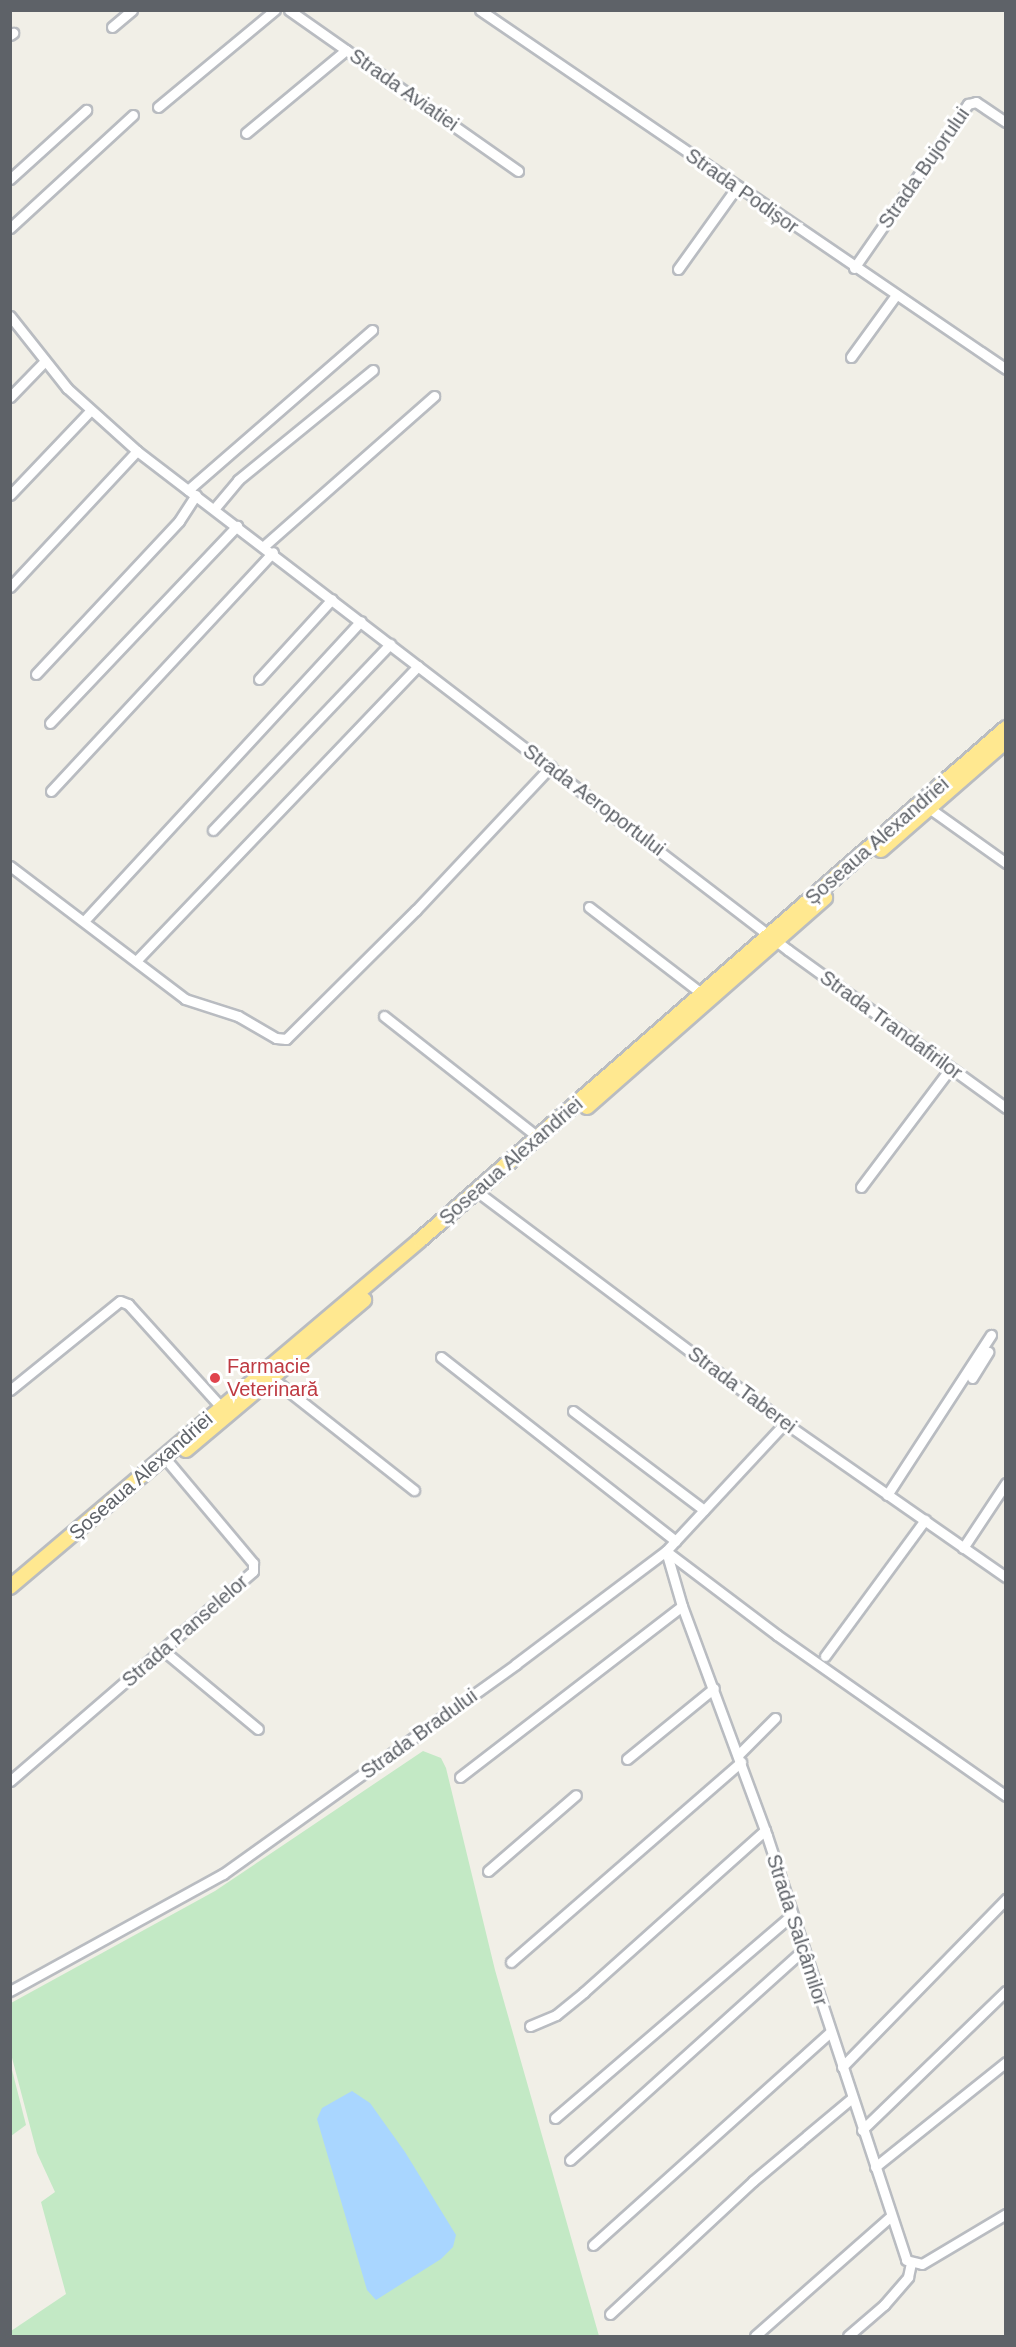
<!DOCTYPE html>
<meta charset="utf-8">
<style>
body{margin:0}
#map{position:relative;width:1016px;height:2347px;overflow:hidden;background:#f1efe7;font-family:Arial,sans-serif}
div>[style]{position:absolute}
.green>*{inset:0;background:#c3e9c5}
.water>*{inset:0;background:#a9d6ff}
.roads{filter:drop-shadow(2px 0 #b9bcc1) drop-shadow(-2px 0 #b9bcc1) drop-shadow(0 2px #b9bcc1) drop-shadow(0 -2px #b9bcc1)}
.minor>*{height:9px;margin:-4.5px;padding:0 4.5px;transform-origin:4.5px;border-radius:4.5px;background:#fff}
.highway>*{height:14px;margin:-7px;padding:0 7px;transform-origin:7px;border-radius:7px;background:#ffe890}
.dots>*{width:16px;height:16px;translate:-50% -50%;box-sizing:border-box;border:3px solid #fff;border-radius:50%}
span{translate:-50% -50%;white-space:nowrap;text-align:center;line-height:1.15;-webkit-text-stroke:6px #fff;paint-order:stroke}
.street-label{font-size:20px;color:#5e6268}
.health-label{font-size:20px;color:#be3a42}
.left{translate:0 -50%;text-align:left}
.frame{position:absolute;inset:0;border:12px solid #5e6268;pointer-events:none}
</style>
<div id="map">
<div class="green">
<i style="clip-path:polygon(423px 1751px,441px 1758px,446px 1768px,495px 1970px,599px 2336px,11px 2336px,11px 2331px,66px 2294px,41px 2202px,55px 2192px,37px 2153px,11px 2054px,11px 2003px,215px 1891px)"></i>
<i style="clip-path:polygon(11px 2066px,26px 2125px,11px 2136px,10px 2136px)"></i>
</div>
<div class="water">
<i style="clip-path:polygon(352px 2091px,370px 2103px,405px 2152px,456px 2235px,453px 2247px,441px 2259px,376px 2300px,367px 2290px,317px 2119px,322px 2108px)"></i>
</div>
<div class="roads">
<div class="minor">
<i style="left:289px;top:10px;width:280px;rotate:35.1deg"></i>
<i style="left:480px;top:10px;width:637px;rotate:34.31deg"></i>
<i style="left:112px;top:27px;width:26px;rotate:-40deg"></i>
<i style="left:10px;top:35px;width:4px;rotate:-34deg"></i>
<i style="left:158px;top:107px;width:152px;rotate:-39.7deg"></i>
<i style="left:246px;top:133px;width:130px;rotate:-39.7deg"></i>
<i style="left:10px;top:179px;width:103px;rotate:-42.2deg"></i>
<i style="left:10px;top:228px;width:167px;rotate:-42.6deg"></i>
<i style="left:854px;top:268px;width:200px;rotate:-55.2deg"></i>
<i style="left:968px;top:104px;width:8px;rotate:-14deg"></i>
<i style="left:976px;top:102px;width:36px;rotate:34deg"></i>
<i style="left:678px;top:269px;width:101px;rotate:-54.3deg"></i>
<i style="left:10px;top:316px;width:92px;rotate:51.6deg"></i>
<i style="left:67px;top:388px;width:94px;rotate:42deg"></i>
<i style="left:137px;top:451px;width:820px;rotate:37.47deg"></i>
<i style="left:788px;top:950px;width:269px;rotate:35.9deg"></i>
<i style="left:851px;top:357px;width:77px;rotate:-54deg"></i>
<i style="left:10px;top:397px;width:50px;rotate:-45.8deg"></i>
<i style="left:188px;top:490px;width:244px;rotate:-41deg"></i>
<i style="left:10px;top:495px;width:116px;rotate:-46.4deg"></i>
<i style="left:214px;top:509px;width:38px;rotate:-50deg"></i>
<i style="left:238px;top:480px;width:174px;rotate:-39.2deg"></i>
<i style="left:264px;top:546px;width:227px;rotate:-41.4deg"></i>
<i style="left:10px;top:587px;width:186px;rotate:-47deg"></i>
<i style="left:36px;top:674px;width:209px;rotate:-46.9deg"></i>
<i style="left:179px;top:521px;width:31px;rotate:-57deg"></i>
<i style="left:259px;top:679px;width:108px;rotate:-47.6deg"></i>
<i style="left:50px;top:723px;width:272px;rotate:-46.5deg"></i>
<i style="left:51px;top:791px;width:326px;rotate:-47.1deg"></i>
<i style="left:929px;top:808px;width:95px;rotate:35.5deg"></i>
<i style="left:213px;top:830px;width:257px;rotate:-46.4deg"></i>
<i style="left:10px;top:866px;width:220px;rotate:37.2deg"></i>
<i style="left:185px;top:999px;width:56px;rotate:17.8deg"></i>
<i style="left:238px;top:1016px;width:44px;rotate:30.1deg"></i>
<i style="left:276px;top:1038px;width:10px;rotate:6deg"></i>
<i style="left:286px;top:1039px;width:183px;rotate:-44.8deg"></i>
<i style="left:416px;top:910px;width:197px;rotate:-46.8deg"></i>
<i style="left:589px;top:907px;width:141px;rotate:37.5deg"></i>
<i style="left:84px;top:921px;width:408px;rotate:-47.3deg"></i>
<i style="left:136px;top:961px;width:408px;rotate:-46.3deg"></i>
<i style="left:384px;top:1016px;width:196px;rotate:38.2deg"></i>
<i style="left:861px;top:1187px;width:148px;rotate:-53deg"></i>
<i style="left:483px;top:1196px;width:378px;rotate:36.9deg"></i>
<i style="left:785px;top:1423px;width:269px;rotate:34.9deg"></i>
<i style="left:441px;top:1357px;width:298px;rotate:38.1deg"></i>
<i style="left:272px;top:1378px;width:181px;rotate:38.3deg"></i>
<i style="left:972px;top:1378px;width:31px;rotate:-58deg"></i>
<i style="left:10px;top:1390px;width:141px;rotate:-39deg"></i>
<i style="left:120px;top:1301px;width:9px;rotate:21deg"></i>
<i style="left:128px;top:1304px;width:139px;rotate:47.9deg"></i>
<i style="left:573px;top:1411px;width:164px;rotate:37.1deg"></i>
<i style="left:887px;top:1495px;width:191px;rotate:-57deg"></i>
<i style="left:963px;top:1548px;width:78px;rotate:-56.5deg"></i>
<i style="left:666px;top:1551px;width:57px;rotate:73.8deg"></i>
<i style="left:682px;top:1606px;width:245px;rotate:69.7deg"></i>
<i style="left:767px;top:1836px;width:446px;rotate:71.8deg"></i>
<i style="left:906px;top:2260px;width:16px;rotate:14deg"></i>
<i style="left:922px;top:2264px;width:98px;rotate:-30.8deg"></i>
<i style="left:666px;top:1551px;width:139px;rotate:37.1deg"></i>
<i style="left:777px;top:1635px;width:280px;rotate:35.1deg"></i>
<i style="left:164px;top:1651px;width:122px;rotate:39.7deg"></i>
<i style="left:825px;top:1656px;width:169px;rotate:-53.7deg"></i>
<i style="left:739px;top:1754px;width:51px;rotate:-45deg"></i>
<i style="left:627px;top:1759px;width:112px;rotate:-39.2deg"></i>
<i style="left:460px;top:1777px;width:280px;rotate:-37.6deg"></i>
<i style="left:10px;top:1781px;width:321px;rotate:-40.8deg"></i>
<i style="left:253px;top:1571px;width:8px;rotate:-90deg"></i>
<i style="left:253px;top:1563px;width:129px;rotate:-130deg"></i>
<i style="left:488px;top:1871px;width:116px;rotate:-40.8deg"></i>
<i style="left:511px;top:1962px;width:305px;rotate:-41deg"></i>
<i style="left:10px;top:1991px;width:243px;rotate:-28.8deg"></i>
<i style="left:223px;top:1874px;width:360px;rotate:-35.6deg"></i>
<i style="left:516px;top:1664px;width:188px;rotate:-37deg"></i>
<i style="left:666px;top:1551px;width:175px;rotate:-47.1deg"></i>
<i style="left:530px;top:2026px;width:28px;rotate:-23deg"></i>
<i style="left:556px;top:2015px;width:36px;rotate:-39deg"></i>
<i style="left:584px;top:1992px;width:243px;rotate:-41.8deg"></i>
<i style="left:842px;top:2067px;width:235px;rotate:-45.7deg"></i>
<i style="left:555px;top:2118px;width:312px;rotate:-40.6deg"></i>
<i style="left:862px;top:2130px;width:200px;rotate:-44deg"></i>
<i style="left:570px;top:2160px;width:314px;rotate:-42deg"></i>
<i style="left:875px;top:2167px;width:168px;rotate:-38.7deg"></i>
<i style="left:593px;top:2245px;width:319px;rotate:-41.9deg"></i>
<i style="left:610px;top:2314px;width:195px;rotate:-42.9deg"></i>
<i style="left:753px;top:2181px;width:129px;rotate:-40deg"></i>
<i style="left:755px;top:2336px;width:180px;rotate:-41.4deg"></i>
<i style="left:848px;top:2336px;width:48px;rotate:-40.7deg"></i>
<i style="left:884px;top:2305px;width:37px;rotate:-49deg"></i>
<i style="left:908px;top:2277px;width:14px;rotate:-78deg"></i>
</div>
<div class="highway">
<i style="left:881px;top:850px;width:166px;rotate:-41.1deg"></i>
<i style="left:587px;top:1107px;width:317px;rotate:-41.3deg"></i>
<i style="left:186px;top:1450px;width:233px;rotate:-40.1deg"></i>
<i style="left:10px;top:1587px;width:537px;rotate:-40.24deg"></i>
<i style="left:420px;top:1240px;width:778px;rotate:-41.14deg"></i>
</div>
</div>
<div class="dots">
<i style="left:215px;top:1378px;background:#e0444e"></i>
</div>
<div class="street-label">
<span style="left:404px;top:90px;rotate:35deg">Strada Aviatiei</span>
<span style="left:924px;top:168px;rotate:-55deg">Strada Bujorului</span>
<span style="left:742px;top:191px;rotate:35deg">Strada Podișor</span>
<span style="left:594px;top:800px;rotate:37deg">Strada Aeroportului</span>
<span style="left:877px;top:841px;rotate:-41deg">Șoseaua Alexandriei</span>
<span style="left:891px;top:1025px;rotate:36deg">Strada Trandafirilor</span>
<span style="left:511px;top:1161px;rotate:-41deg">Șoseaua Alexandriei</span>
<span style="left:742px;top:1390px;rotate:37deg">Strada Taberei</span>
<span style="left:141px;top:1476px;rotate:-41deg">Șoseaua Alexandriei</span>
<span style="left:185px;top:1631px;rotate:-41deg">Strada Panselelor</span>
<span style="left:419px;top:1734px;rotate:-36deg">Strada Bradului</span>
<span style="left:797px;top:1930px;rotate:72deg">Strada Salcâmilor</span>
</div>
<div class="health-label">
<span class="left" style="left:227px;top:1378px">Farmacie<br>Veterinară</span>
</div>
<div class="frame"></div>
</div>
